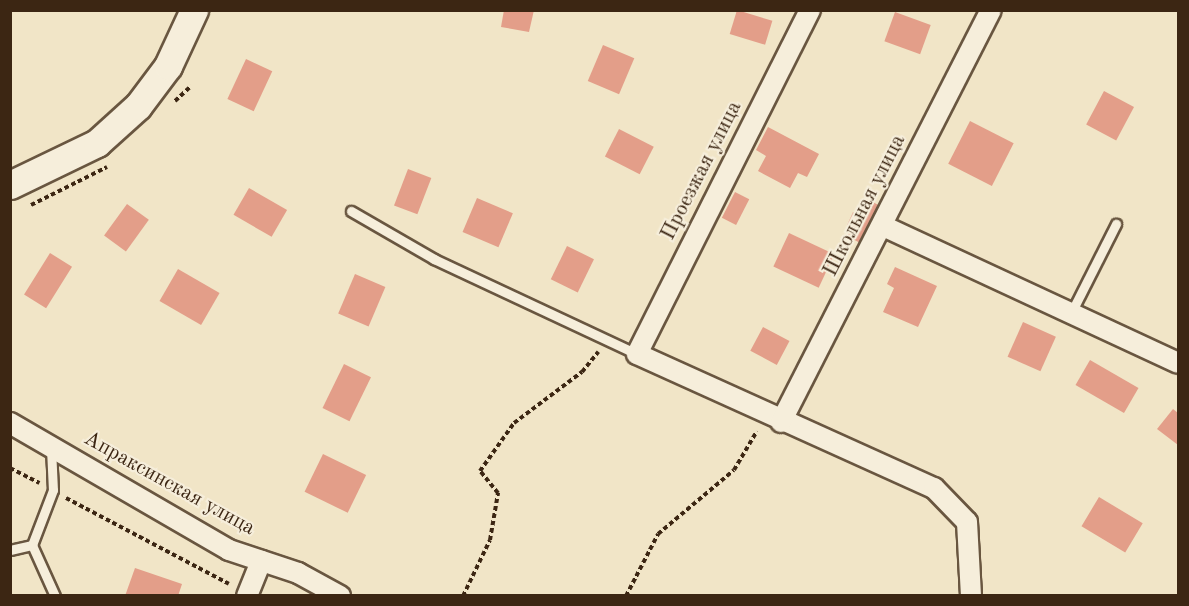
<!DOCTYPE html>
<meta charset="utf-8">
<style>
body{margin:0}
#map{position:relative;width:1189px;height:606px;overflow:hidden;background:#f1e5c7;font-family:"Old Standard TT",serif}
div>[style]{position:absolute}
.building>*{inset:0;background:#e39e89;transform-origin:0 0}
.path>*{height:4px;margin-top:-2px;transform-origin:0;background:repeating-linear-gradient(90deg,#3c2613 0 4.5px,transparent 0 7.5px)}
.roads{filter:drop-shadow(2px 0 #695640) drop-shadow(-2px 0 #695640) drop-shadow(0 2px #695640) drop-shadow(0 -2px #695640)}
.service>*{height:9px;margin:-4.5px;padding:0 4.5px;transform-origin:4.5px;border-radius:4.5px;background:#f6eedb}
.minor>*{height:20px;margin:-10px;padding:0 10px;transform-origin:10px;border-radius:10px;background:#f6eedb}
.secondary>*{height:27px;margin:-13.5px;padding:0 13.5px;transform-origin:13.5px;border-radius:13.5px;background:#f6eedb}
span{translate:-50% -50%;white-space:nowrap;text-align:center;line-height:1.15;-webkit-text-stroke:4.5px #f6eedb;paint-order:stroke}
.street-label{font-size:21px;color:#3c2613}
.frame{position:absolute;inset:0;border:12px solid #3c2613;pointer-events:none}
</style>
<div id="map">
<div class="building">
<i style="clip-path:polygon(504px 10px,534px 10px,529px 32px,501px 27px)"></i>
<i style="left:737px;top:10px;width:37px;height:25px;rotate:17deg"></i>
<i style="left:895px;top:12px;width:38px;height:31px;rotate:20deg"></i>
<i style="left:603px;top:45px;width:34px;height:39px;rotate:23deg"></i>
<i style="left:246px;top:59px;width:29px;height:44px;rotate:25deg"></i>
<i style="left:1104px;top:91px;width:34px;height:38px;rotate:28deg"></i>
<i style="left:970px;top:121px;width:49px;height:48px;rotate:27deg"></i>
<i style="clip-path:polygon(768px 127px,819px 154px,807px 177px,798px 173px,790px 188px,758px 171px,766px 156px,756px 150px)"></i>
<i style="left:619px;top:129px;width:39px;height:31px;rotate:27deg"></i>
<i style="left:408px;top:169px;width:25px;height:39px;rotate:21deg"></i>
<i style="left:249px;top:188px;width:44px;height:31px;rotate:30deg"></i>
<i style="left:735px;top:192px;width:16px;height:29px;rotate:27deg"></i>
<i style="left:477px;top:198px;width:39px;height:37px;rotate:23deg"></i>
<i style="clip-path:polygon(867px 199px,884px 208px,864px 245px,847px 236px,852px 228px,847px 225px,853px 212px,859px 216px)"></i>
<i style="left:127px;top:204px;width:27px;height:39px;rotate:36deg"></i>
<i style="left:789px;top:233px;width:50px;height:37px;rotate:25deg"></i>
<i style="left:567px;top:246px;width:30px;height:37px;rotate:26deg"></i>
<i style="left:50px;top:253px;width:26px;height:49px;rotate:32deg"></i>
<i style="clip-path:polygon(895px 267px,937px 286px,918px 327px,883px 312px,894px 288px,887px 284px)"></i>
<i style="left:178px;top:269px;width:48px;height:37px;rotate:30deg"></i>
<i style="left:355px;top:274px;width:33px;height:43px;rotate:23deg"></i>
<i style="left:1023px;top:322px;width:36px;height:38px;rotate:24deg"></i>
<i style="left:763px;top:327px;width:30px;height:27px;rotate:28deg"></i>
<i style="left:1090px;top:360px;width:56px;height:29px;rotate:30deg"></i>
<i style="left:344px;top:364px;width:30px;height:49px;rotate:26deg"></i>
<i style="clip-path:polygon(1173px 409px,1178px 413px,1178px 445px,1157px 429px)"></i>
<i style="left:323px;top:454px;width:48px;height:42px;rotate:26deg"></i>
<i style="left:1099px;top:497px;width:51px;height:34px;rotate:31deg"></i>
<i style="clip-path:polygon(135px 568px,182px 584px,178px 596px,125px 596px)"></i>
</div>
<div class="path">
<i style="left:175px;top:101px;width:22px;rotate:-43deg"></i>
<i style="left:31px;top:205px;width:85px;rotate:-26.6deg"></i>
<i style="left:10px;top:468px;width:33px;rotate:27deg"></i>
<i style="left:66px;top:498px;width:184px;rotate:27.8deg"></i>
<i style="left:463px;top:596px;width:62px;rotate:-64.3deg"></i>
<i style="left:490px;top:540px;width:48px;rotate:-80.3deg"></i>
<i style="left:498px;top:493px;width:28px;rotate:-129deg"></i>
<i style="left:480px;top:471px;width:59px;rotate:-54.7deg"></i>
<i style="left:514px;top:423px;width:85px;rotate:-36.9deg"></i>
<i style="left:582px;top:372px;width:26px;rotate:-51deg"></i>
<i style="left:626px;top:596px;width:70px;rotate:-62.7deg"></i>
<i style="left:658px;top:534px;width:99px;rotate:-40.1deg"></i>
<i style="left:734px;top:470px;width:45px;rotate:-59.5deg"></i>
</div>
<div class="roads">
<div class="service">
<i style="left:351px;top:211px;width:96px;rotate:30deg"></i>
<i style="left:434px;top:259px;width:224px;rotate:25.1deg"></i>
<i style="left:1071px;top:313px;width:100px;rotate:-63.2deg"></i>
<i style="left:51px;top:448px;width:42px;rotate:87.3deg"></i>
<i style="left:53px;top:490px;width:59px;rotate:110.9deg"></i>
<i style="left:32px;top:545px;width:56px;rotate:65.7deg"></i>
<i style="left:10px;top:550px;width:23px;rotate:-13deg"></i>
</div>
<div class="minor">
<i style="left:810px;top:10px;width:385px;rotate:116.7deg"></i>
<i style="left:637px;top:354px;width:326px;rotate:24.3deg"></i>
<i style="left:934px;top:488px;width:47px;rotate:45.9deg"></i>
<i style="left:967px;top:522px;width:74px;rotate:86.9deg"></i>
<i style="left:883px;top:226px;width:325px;rotate:24.9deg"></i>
<i style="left:781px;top:422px;width:462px;rotate:-63deg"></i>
<i style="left:10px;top:423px;width:253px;rotate:30.1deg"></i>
<i style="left:229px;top:550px;width:73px;rotate:18.4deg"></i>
<i style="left:298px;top:573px;width:48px;rotate:28.7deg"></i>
<i style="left:247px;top:596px;width:38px;rotate:-68deg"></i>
</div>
<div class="secondary">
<i style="left:10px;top:185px;width:97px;rotate:-25.8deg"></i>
<i style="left:97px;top:143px;width:55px;rotate:-42.1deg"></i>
<i style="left:138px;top:106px;width:50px;rotate:-53.1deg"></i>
<i style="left:168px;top:66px;width:62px;rotate:-65.1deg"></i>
</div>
</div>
<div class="street-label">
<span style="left:702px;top:171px;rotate:-63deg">Проезжая улица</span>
<span style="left:865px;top:206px;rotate:-63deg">Школьная улица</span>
<span style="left:169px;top:484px;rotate:29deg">Апраксинская улица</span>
</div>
<div class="frame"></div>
</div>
